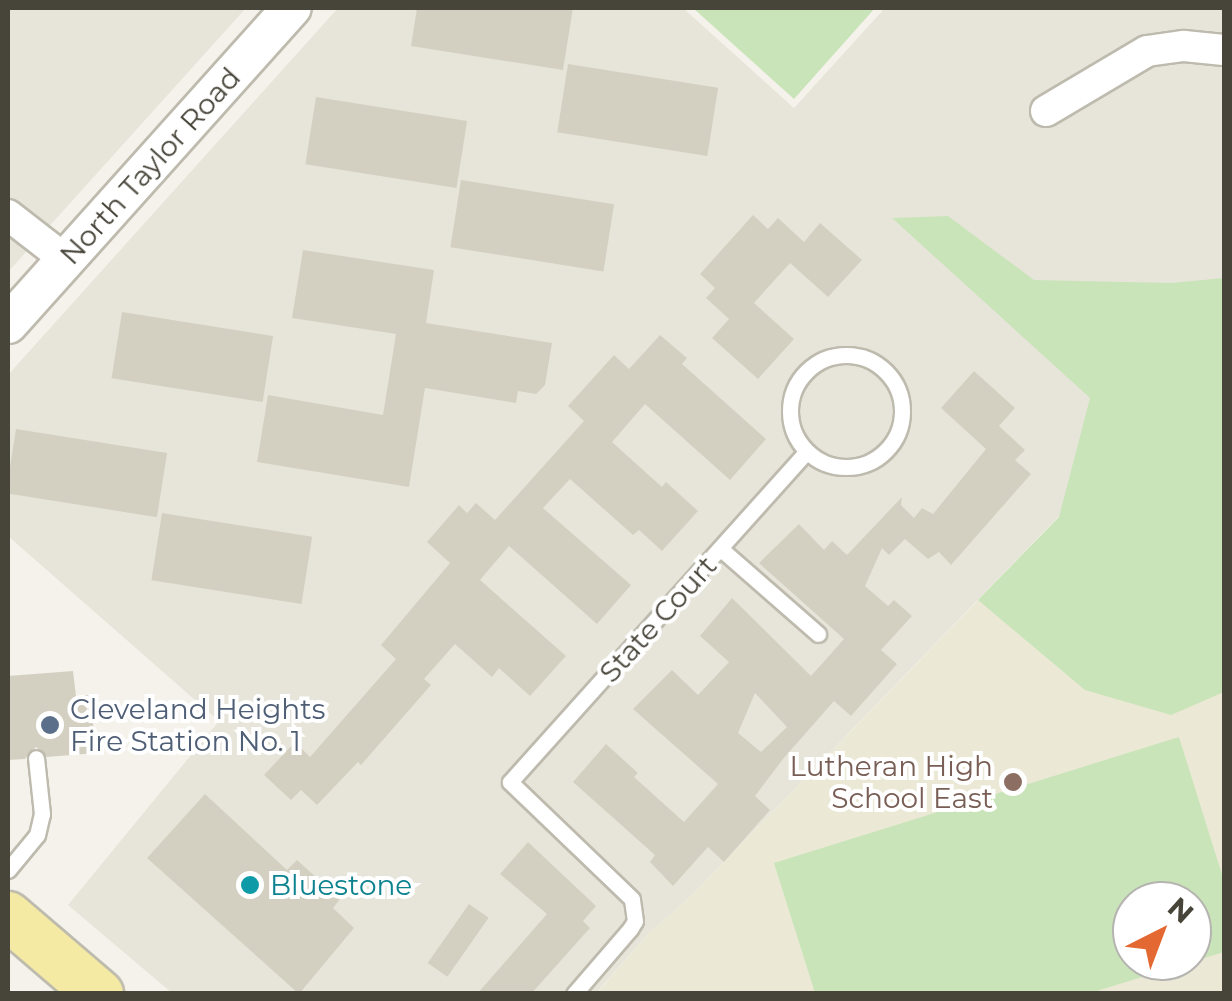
<!DOCTYPE html>
<style>
body{margin:0}
#map{position:relative;width:1232px;height:1001px;overflow:hidden;background:#f4f2eb;font-family:Montserrat,sans-serif}
div>[style]{position:absolute}
.residential>*{inset:0;background:#e7e5da}
.education>*{inset:0;background:#ebe9d6}
.green>*{inset:0;background:#c9e4b8}
.building>*{inset:0;background:#d4d0c1;transform-origin:0 0}
.roads{filter:drop-shadow(2px 0 #bebbae) drop-shadow(-2px 0 #bebbae) drop-shadow(0 2px #bebbae) drop-shadow(0 -2px #bebbae)}
.service>*{height:15px;margin:-7.5px;padding:0 7.5px;transform-origin:7.5px;border-radius:7.5px;background:#fff}
.service>.ring{margin:-7.5px;padding:0;box-sizing:content-box;background:none;border:15px solid #fff;border-radius:50%}
.minor>*{height:30px;margin:-15px;padding:0 15px;transform-origin:15px;border-radius:15px;background:#fff}
.tertiary>*{height:38px;margin:-19px;padding:0 19px;transform-origin:19px;border-radius:19px;background:#fff}
.primary>*{height:48px;margin:-24px;padding:0 24px;transform-origin:24px;border-radius:24px;background:#f4eaa3}
.dots>*{width:28px;height:28px;translate:-50% -50%;box-sizing:border-box;border:5px solid #fff;border-radius:50%}
span{translate:-50% -50%;white-space:nowrap;text-align:center;line-height:1.15;-webkit-text-stroke:8px #fff;paint-order:stroke}
.street-label{font-size:28px;color:#474439}
.service-label{font-size:28px;color:#4e5e75}
.left{translate:0 -50%;text-align:left}
.education-label{font-size:28px;color:#785e54}
.right{translate:-100% -50%;text-align:right}
.culture-label{font-size:28px;color:#0d838f}
.frame{position:absolute;inset:0;border:10px solid #474439;pointer-events:none}
.north{position:absolute;left:1112px;top:881px;width:100px;height:100px;box-sizing:border-box;background:#fff;border:2px solid #b5b4b0;border-radius:50%;rotate:42deg;font-size:28px;font-weight:700;line-height:40px;text-align:center;color:#474439}
.north::after{content:'';display:block;margin:auto;width:35px;height:45px;background:#e46831;clip-path:polygon(50% 0,100% 100%,50% 72%,0 100%)}
</style>
<div id="map">
<div class="residential">
<i style="clip-path:polygon(8px 8px,246px 8px,8px 272px)"></i>
<i style="clip-path:polygon(338px 8px,683px 8px,794px 108px,885px 8px,1224px 8px,1224px 668px,1058px 517px,690px 897px,649px 933px,596px 993px,172px 993px,68px 905px,219px 721px,8px 536px,8px 375px)"></i>
</div>
<div class="education">
<i style="clip-path:polygon(evenodd,1059px 517px,1224px 668px,1224px 993px,596px 994px,649px 933px,690px 897px,1059px 517px,1132px 901px,1192px 901px,1192px 961px,1132px 961px,1132px 901px)"></i>
</div>
<div class="green">
<i style="clip-path:polygon(693px 8px,875px 8px,794px 99px)"></i>
<i style="clip-path:polygon(948px 216px,1034px 280px,1171px 283px,1224px 278px,1224px 692px,1171px 715px,1085px 690px,978px 600px,1059px 517px,1090px 398px,892px 218px)"></i>
<i style="clip-path:polygon(evenodd,1179px 737px,1224px 881px,1224px 952px,1090px 993px,815px 993px,774px 863px,1179px 737px,1132px 901px,1192px 901px,1192px 961px,1132px 961px,1132px 901px)"></i>
</div>
<div class="building">
<i style="clip-path:polygon(417px 8px,573px 8px,563px 70px,411px 46px)"></i>
<i style="left:568px;top:64px;width:152px;height:69px;rotate:9deg"></i>
<i style="left:316px;top:97px;width:153px;height:68px;rotate:9deg"></i>
<i style="left:461px;top:180px;width:155px;height:68px;rotate:9deg"></i>
<i style="clip-path:polygon(753px 215px,768px 229px,778px 218px,804px 242px,820px 223px,862px 260px,828px 297px,790px 263px,754px 303px,794px 339px,758px 379px,712px 338px,729px 319px,706px 298px,715px 288px,700px 274px)"></i>
<i style="clip-path:polygon(303px 250px,434px 270px,426px 323px,552px 343px,545px 385px,536px 394px,518px 391px,516px 403px,425px 388px,409px 487px,257px 462px,268px 395px,383px 415px,396px 334px,292px 318px)"></i>
<i style="left:122px;top:312px;width:153px;height:67px;rotate:9deg"></i>
<i style="clip-path:polygon(660px 335px,687px 358px,682px 364px,766px 439px,730px 480px,645px 404px,612px 442px,662px 487px,666px 482px,698px 511px,662px 551px,639px 530px,633px 535px,570px 479px,543px 508px,631px 585px,597px 624px,509px 546px,480px 580px,566px 656px,530px 696px,499px 668px,492px 677px,455px 644px,424px 679px,431px 685px,361px 765px,358px 762px,317px 805px,301px 790px,291px 800px,264px 775px,295px 742px,310px 757px,396px 659px,381px 645px,450px 563px,427px 542px,459px 505px,467px 513px,476px 503px,495px 520px,584px 421px,568px 406px,614px 355px,629px 369px)"></i>
<i style="clip-path:polygon(evenodd,974px 371px,1015px 408px,999px 426px,1025px 450px,1015px 460px,1031px 474px,951px 565px,939px 552px,928px 559px,905px 539px,889px 555px,882px 548px,865px 586px,888px 606px,894px 600px,912px 616px,881px 650px,897px 664px,851px 716px,834px 701px,783px 759px,755px 796px,770px 810px,724px 862px,708px 847px,673px 886px,650px 862px,655px 855px,573px 782px,606px 744px,638px 773px,634px 777px,684px 822px,718px 784px,633px 709px,672px 670px,698px 695px,729px 662px,700px 636px,732px 598px,811px 676px,844px 639px,759px 563px,799px 524px,824px 550px,832px 541px,847px 555px,902px 497px,901px 505px,914px 518px,922px 508px,933px 514px,986px 449px,941px 408px,974px 371px,755px 693px,787px 727px,761px 752px,738px 733px,755px 693px)"></i>
<i style="left:16px;top:429px;width:153px;height:65px;rotate:9deg"></i>
<i style="left:162px;top:513px;width:152px;height:68px;rotate:9deg"></i>
<i style="clip-path:polygon(73px 671px,76px 696px,90px 695px,96px 753px,47px 757px,36px 747px,25px 759px,8px 760px,8px 676px)"></i>
<i style="clip-path:polygon(205px 794px,287px 870px,297px 860px,340px 899px,333px 908px,354px 928px,299px 994px,147px 858px)"></i>
<i style="clip-path:polygon(528px 842px,596px 906px,583px 921px,590px 928px,531px 994px,477px 994px,547px 914px,500px 874px)"></i>
<i style="left:469px;top:904px;width:24px;height:72px;rotate:35deg"></i>
</div>
<div class="roads">
<div class="service">
<i class="ring" style="left:790px;top:355px;width:97px;height:97px"></i>
<i style="left:721px;top:549px;width:129px;rotate:41.2deg"></i>
<i style="left:8px;top:870px;width:45px;rotate:-50.4deg"></i>
<i style="left:37px;top:835px;width:22px;rotate:-77deg"></i>
<i style="left:42px;top:814px;width:56px;rotate:-96.1deg"></i>
<i style="left:574px;top:994px;width:86px;rotate:-49.3deg"></i>
<i style="left:630px;top:929px;width:9px;rotate:-58deg"></i>
<i style="left:635px;top:921px;width:22px;rotate:-98deg"></i>
<i style="left:632px;top:899px;width:169px;rotate:-136.2deg"></i>
<i style="left:510px;top:782px;width:442px;rotate:-48.1deg"></i>
</div>
<div class="minor">
<i style="left:1046px;top:111px;width:117px;rotate:-30.7deg"></i>
<i style="left:1147px;top:51px;width:37px;rotate:-8deg"></i>
<i style="left:1184px;top:46px;width:40px;rotate:5.7deg"></i>
<i style="left:8px;top:215px;width:73px;rotate:37.8deg"></i>
</div>
<div class="tertiary">
<i style="left:8px;top:324px;width:425px;rotate:-48.1deg"></i>
</div>
<div class="primary">
<i style="left:8px;top:916px;width:120px;rotate:40.6deg"></i>
</div>
</div>
<div class="dots">
<i style="left:50px;top:725px;background:#5c6f8a"></i>
<i style="left:1013px;top:782px;background:#8d6e63"></i>
<i style="left:250px;top:885px;background:#0f9aa8"></i>
</div>
<div class="street-label">
<span style="left:150px;top:166px;rotate:-48deg">North Taylor Road</span>
<span style="left:658px;top:619px;rotate:-48deg">State Court</span>
</div>
<div class="service-label">
<span class="left" style="left:70px;top:725px">Cleveland Heights<br>Fire Station No. 1</span>
</div>
<div class="education-label">
<span class="right" style="left:993px;top:782px">Lutheran High<br>School East</span>
</div>
<div class="culture-label">
<span class="left" style="left:270px;top:885px">Bluestone</span>
</div>
<div class="frame"></div>
<div class="north">N</div>
</div>
